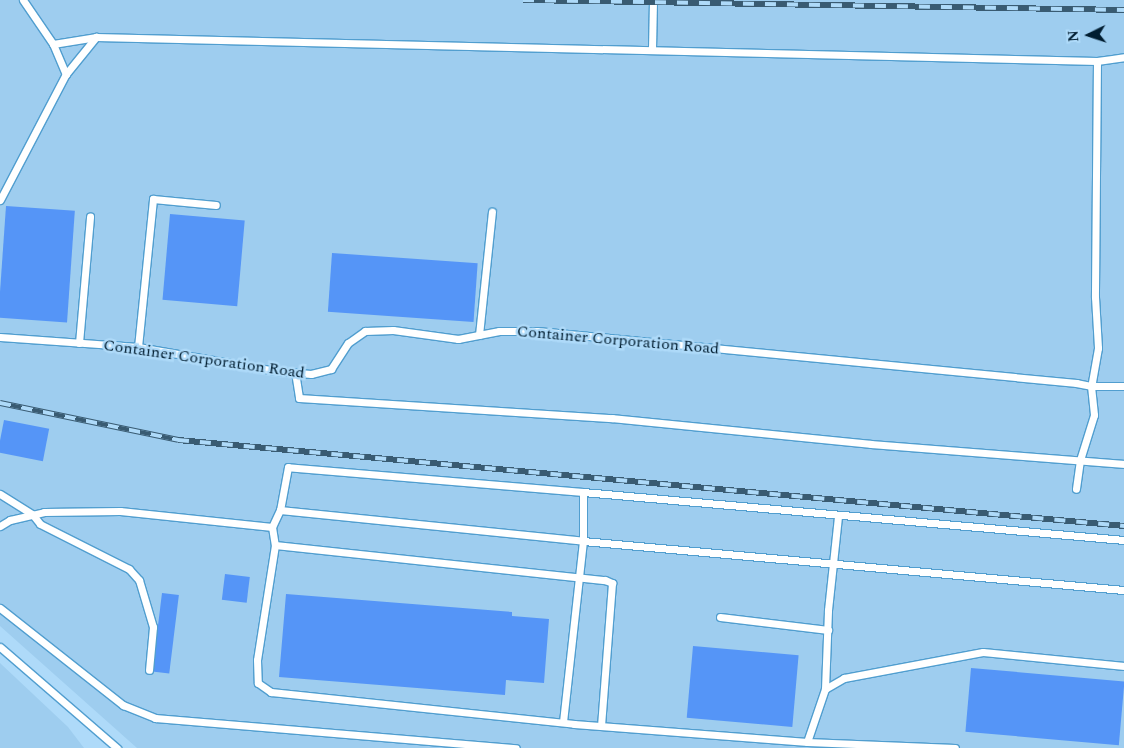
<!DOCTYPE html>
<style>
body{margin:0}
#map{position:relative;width:1124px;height:748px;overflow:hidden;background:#aedaf9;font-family:Spectral,serif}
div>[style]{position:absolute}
.built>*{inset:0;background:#9ecdef}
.building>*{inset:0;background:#5595f7;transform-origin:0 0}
.roads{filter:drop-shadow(1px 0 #519ecf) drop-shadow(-1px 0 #519ecf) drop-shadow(0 1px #519ecf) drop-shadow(0 -1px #519ecf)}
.service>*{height:7px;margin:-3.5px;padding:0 3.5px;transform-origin:3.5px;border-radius:3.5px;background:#fff}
.rail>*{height:5.5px;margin-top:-2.75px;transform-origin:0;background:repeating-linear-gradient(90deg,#aedaf9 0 11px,#395b72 0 22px);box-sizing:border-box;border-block:1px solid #395b72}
span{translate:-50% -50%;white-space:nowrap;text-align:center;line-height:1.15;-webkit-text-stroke:5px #aedaf9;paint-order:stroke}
.street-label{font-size:16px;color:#001d30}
.north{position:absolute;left:1064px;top:10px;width:50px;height:50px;-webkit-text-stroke:4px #aedaf9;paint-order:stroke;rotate:266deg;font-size:14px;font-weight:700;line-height:20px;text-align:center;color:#001d30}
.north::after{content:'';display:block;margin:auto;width:18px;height:22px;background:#001d30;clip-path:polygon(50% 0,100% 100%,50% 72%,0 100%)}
</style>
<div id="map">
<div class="built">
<i style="clip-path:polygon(0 0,1124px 0,1124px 748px,137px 748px,0 626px)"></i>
<i style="clip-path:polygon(0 663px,68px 727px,84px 748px,0 748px)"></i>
</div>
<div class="building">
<i style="left:6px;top:206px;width:69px;height:112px;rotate:4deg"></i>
<i style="left:170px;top:214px;width:75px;height:86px;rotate:5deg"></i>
<i style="left:332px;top:253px;width:146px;height:59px;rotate:4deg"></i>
<i style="left:4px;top:420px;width:46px;height:33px;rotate:11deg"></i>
<i style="left:225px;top:574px;width:25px;height:26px;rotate:7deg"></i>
<i style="left:162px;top:593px;width:17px;height:79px;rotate:7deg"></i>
<i style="clip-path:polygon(286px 594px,512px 612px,512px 616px,549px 619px,544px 683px,506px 680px,505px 695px,279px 677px)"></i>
<i style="left:693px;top:646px;width:106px;height:72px;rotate:5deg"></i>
<i style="left:971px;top:668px;width:154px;height:64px;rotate:5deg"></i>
</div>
<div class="roads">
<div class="service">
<i style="left:23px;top:0;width:53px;rotate:55.7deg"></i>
<i style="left:53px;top:44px;width:33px;rotate:67deg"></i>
<i style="left:53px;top:44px;width:44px;rotate:-9.2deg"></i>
<i style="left:652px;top:48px;width:48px;rotate:-88.8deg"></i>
<i style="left:1097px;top:61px;width:27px;rotate:-8deg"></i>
<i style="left:0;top:200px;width:142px;rotate:-62.4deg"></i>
<i style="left:66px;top:74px;width:48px;rotate:-51deg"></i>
<i style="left:96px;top:37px;width:1001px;rotate:1.37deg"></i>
<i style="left:1097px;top:61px;width:236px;rotate:90.5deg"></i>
<i style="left:1095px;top:297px;width:51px;rotate:86.6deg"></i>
<i style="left:1098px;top:348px;width:39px;rotate:100deg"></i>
<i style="left:1091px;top:386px;width:33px"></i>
<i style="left:479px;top:335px;width:124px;rotate:-84deg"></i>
<i style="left:0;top:337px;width:138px;rotate:4.1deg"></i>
<i style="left:138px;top:347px;width:140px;rotate:9.9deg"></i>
<i style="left:276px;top:371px;width:35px;rotate:5deg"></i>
<i style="left:311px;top:374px;width:21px;rotate:-14deg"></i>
<i style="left:331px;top:369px;width:31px;rotate:-57deg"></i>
<i style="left:348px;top:343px;width:21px;rotate:-35deg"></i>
<i style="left:365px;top:331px;width:28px;rotate:-2deg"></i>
<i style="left:393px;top:330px;width:66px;rotate:7.9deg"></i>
<i style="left:458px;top:339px;width:42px;rotate:-11deg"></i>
<i style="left:499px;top:331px;width:38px"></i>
<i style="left:537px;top:331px;width:542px;rotate:5.51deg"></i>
<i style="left:1076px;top:383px;width:15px;rotate:11deg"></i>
<i style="left:1091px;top:386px;width:29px;rotate:84deg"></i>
<i style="left:1094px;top:415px;width:47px;rotate:107.3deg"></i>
<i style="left:1080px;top:460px;width:29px;rotate:98deg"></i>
<i style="left:79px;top:343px;width:127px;rotate:-85deg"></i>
<i style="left:138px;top:347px;width:149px;rotate:-84.2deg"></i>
<i style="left:153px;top:199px;width:63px;rotate:5.4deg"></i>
<i style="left:295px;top:372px;width:26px;rotate:81deg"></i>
<i style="left:299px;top:398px;width:314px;rotate:3.7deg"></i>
<i style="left:612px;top:418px;width:260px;rotate:5.7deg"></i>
<i style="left:871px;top:444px;width:254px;rotate:4.5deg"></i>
<i style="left:583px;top:492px;width:543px;rotate:5.07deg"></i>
<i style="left:0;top:494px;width:39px;rotate:32deg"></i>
<i style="left:33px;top:515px;width:11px;rotate:52deg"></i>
<i style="left:40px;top:524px;width:100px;rotate:26.8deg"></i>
<i style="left:129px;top:569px;width:15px;rotate:48deg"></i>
<i style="left:139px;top:580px;width:49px;rotate:73.4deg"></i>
<i style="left:153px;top:627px;width:43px;rotate:95.3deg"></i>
<i style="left:0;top:526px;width:12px;rotate:-31deg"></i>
<i style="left:10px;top:520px;width:35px;rotate:-13deg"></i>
<i style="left:44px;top:512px;width:76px;rotate:-0.8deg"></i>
<i style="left:120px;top:511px;width:153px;rotate:6deg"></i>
<i style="left:272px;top:527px;width:18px;rotate:81deg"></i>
<i style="left:275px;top:545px;width:116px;rotate:98.9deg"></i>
<i style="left:257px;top:660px;width:23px;rotate:88deg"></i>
<i style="left:258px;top:683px;width:16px;rotate:35deg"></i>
<i style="left:271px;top:692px;width:305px;rotate:6deg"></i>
<i style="left:574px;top:724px;width:234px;rotate:4.4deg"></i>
<i style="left:807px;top:742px;width:56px;rotate:-71.2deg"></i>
<i style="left:825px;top:689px;width:22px;rotate:-30deg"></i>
<i style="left:844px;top:678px;width:141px;rotate:-10.6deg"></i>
<i style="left:983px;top:652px;width:142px;rotate:5.7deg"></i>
<i style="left:272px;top:527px;width:19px;rotate:-65deg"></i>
<i style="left:280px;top:510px;width:305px;rotate:5.8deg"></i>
<i style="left:583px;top:541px;width:49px;rotate:-90deg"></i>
<i style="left:583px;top:492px;width:296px;rotate:-175.2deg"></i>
<i style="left:288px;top:467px;width:44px;rotate:100.5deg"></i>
<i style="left:275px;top:545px;width:332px;rotate:6.1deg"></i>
<i style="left:605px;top:580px;width:8px;rotate:23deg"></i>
<i style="left:612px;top:583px;width:143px;rotate:94.4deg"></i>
<i style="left:0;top:608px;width:157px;rotate:38.3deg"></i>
<i style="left:123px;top:705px;width:35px;rotate:22deg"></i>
<i style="left:155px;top:718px;width:362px;rotate:4.8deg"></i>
<i style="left:720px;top:617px;width:109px;rotate:6.9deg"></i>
<i style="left:0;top:647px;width:155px;rotate:40.8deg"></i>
<i style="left:825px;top:689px;width:79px;rotate:-87.8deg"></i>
<i style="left:828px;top:610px;width:95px;rotate:-83.9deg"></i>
<i style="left:563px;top:722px;width:182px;rotate:-83.7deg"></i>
<i style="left:583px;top:541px;width:543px;rotate:5.18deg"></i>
<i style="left:807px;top:742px;width:148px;rotate:2.3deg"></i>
</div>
</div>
<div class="rail">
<i style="left:523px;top:0;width:601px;rotate:0.95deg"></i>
<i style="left:0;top:403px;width:182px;rotate:11.7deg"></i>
<i style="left:178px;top:440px;width:950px;rotate:5.19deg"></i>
</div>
<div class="street-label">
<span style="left:618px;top:340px;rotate:5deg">Container Corporation Road</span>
<span style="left:204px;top:359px;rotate:8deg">Container Corporation Road</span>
</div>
<div class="north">N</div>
</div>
